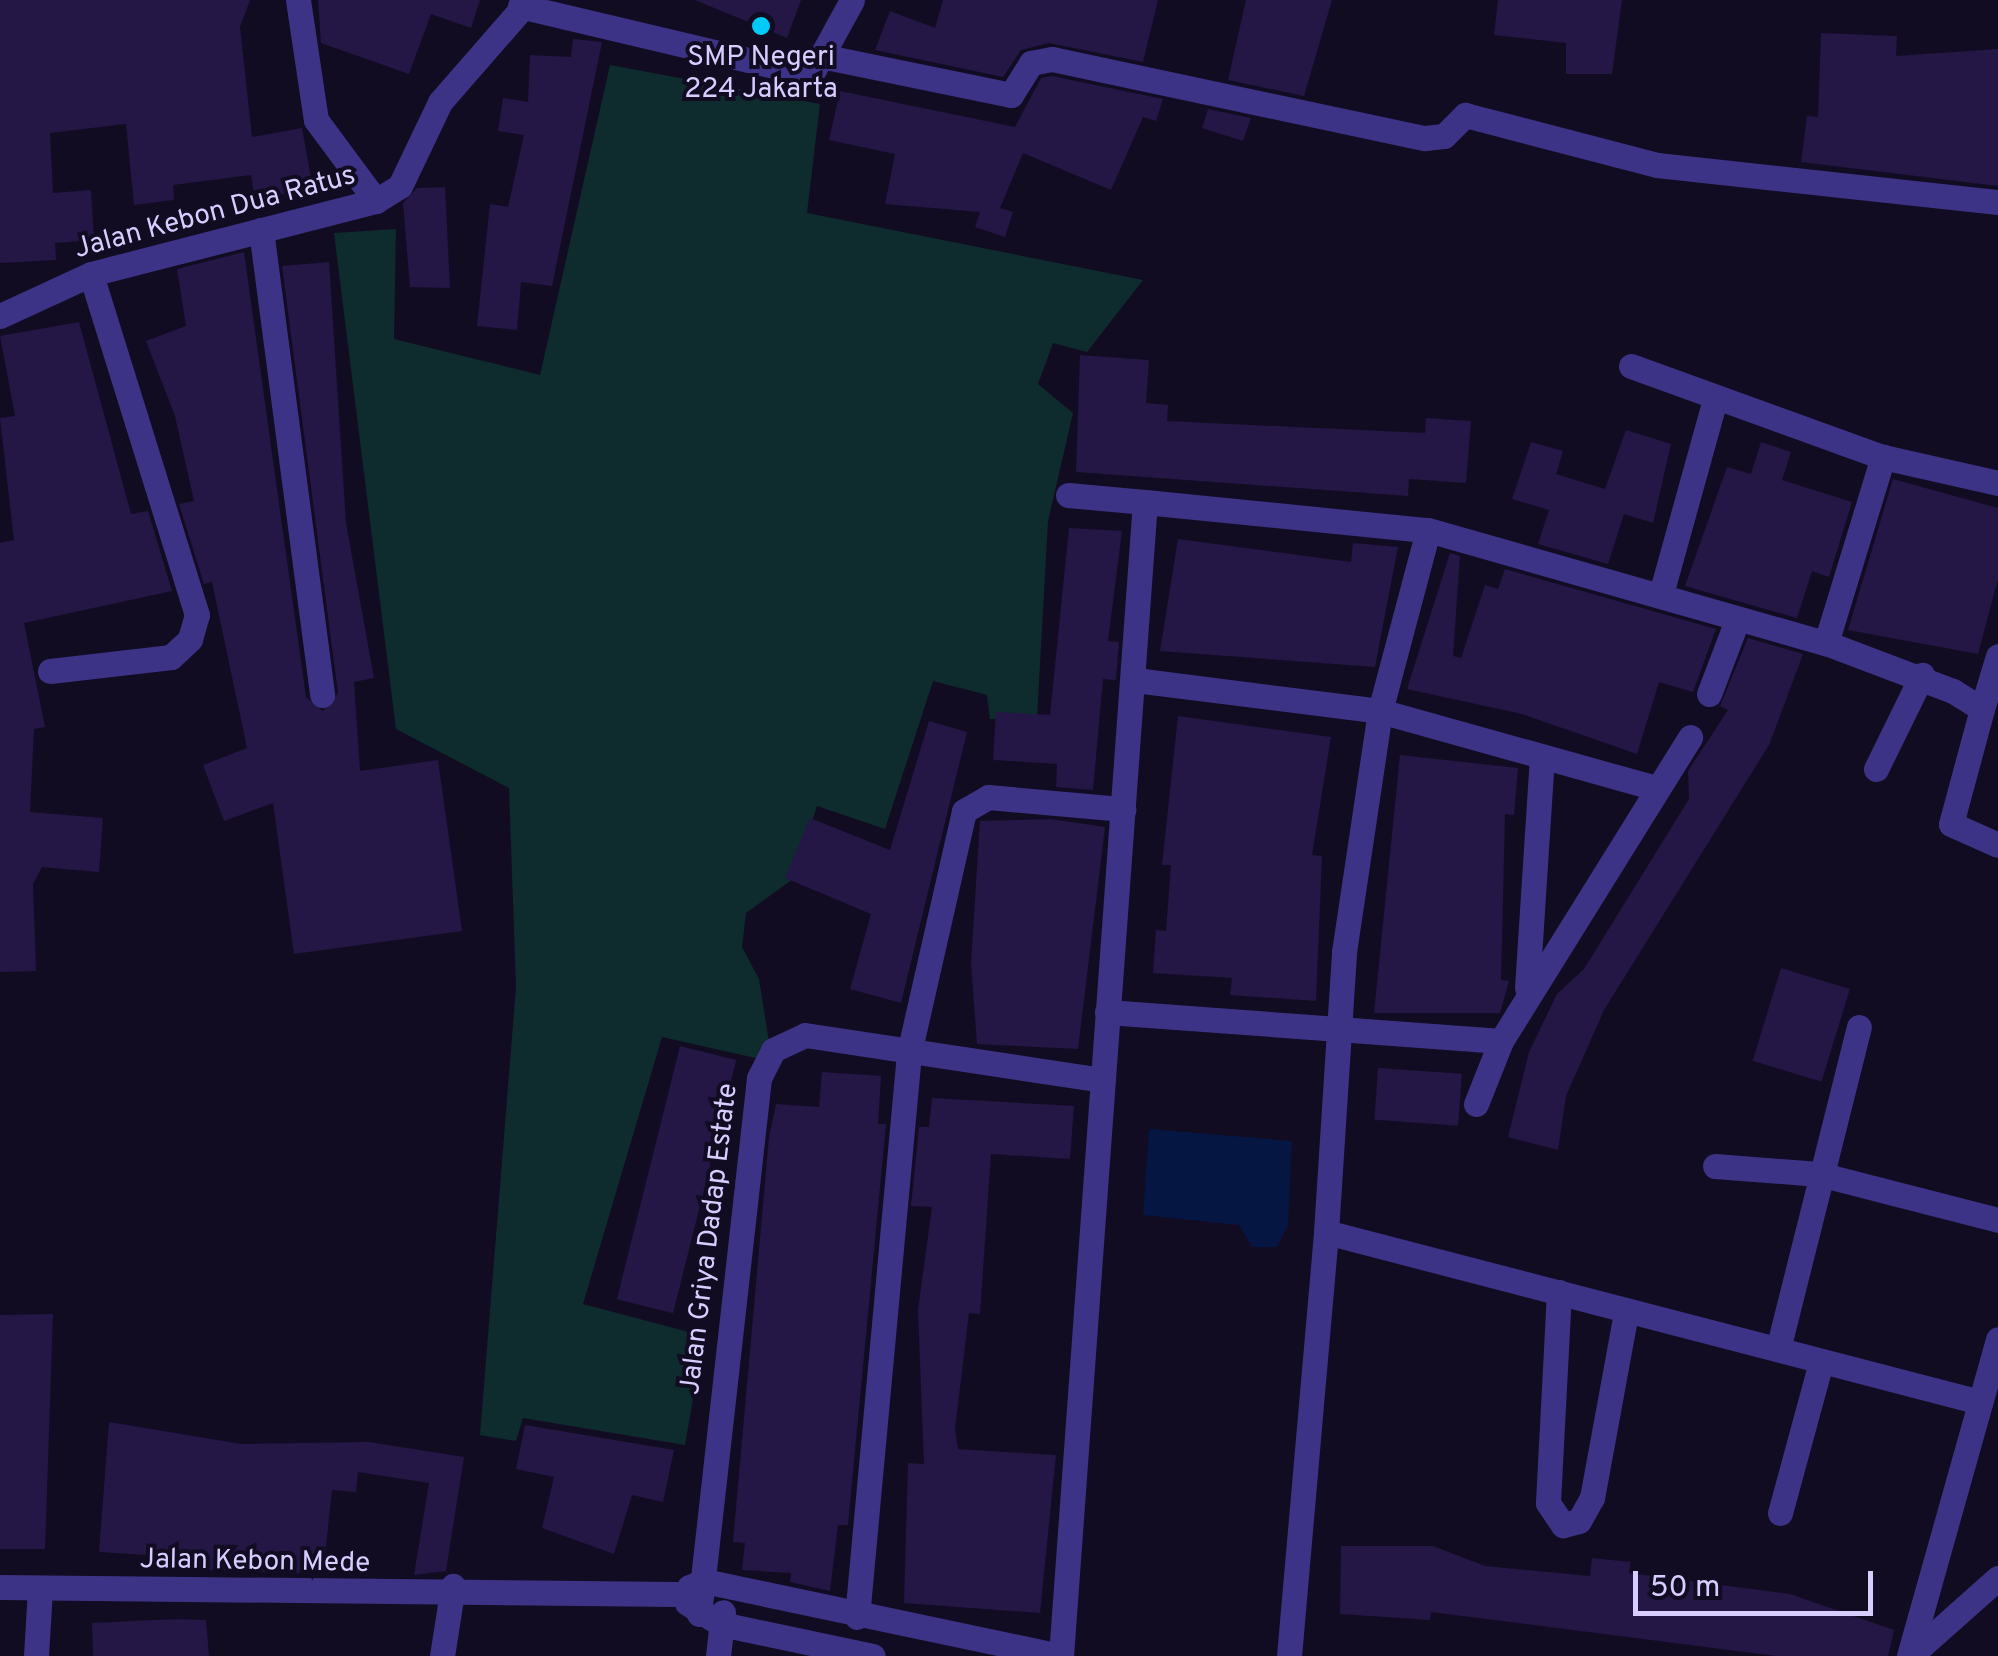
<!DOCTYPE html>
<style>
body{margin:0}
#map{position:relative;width:1998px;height:1656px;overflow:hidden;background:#120c23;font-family:Overpass,sans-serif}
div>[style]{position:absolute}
.green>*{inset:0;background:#0e2b2d}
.water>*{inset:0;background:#051642}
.building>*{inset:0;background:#241645;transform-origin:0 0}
.minor>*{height:25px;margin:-12.5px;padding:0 12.5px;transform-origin:12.5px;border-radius:12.5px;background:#3d3386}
.dots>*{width:28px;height:28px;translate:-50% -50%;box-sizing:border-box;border:5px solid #120c23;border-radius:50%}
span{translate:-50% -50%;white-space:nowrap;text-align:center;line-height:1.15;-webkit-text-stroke:8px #120c23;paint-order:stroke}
.poi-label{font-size:28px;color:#d7cdff}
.street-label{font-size:28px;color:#d7cdff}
.scale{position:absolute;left:1633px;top:1571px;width:240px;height:45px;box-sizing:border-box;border:5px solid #d7cdff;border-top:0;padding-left:12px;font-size:30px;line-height:35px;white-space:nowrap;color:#d7cdff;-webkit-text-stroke:8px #120c23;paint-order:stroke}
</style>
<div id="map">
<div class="green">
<i style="clip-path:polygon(610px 65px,820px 104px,807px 213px,1143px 280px,1087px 352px,1053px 343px,1038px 384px,1073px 413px,1048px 521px,1037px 718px,990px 719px,987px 695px,933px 681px,885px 829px,817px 806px,793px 879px,746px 913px,742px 947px,759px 979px,769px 1042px,760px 1059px,662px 1037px,583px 1304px,704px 1336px,685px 1445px,523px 1418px,516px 1441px,480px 1435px,516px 987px,509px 788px,396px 729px,334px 233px,396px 229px,394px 339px,540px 375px)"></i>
</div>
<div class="water">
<i style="clip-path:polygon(1149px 1129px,1292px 1141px,1288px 1225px,1277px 1247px,1252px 1247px,1239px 1225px,1143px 1215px)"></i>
</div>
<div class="building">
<i style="clip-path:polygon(0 0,250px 0,240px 27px,252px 137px,302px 128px,313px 189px,255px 199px,251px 175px,173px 185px,174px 200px,134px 205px,126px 124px,50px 133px,53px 193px,91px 190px,94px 240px,55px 243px,56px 260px,0 263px)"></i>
<i style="clip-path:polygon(318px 0,480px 0,471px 28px,431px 14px,409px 74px,321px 43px)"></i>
<i style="clip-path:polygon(695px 0,801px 0,787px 38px)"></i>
<i style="clip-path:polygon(943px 0,1158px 0,1143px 62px,1049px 43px,1021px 50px,1003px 77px,875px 50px,890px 11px,935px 28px)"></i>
<i style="clip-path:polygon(1246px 0,1332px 0,1304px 96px,1228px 80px)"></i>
<i style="clip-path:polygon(1498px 0,1622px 0,1612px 74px,1566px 74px,1566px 43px,1494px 35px)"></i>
<i style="clip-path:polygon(1821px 33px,1897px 36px,1896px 56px,1998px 49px,1998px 186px,1801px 162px,1807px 116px,1818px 117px)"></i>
<i style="clip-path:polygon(573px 39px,602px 42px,552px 286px,521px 282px,517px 330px,477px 326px,490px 204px,508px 207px,524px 135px,498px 131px,503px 98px,528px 102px,530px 55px,571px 57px)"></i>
<i style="clip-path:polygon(1052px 76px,1163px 99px,1156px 121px,1143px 117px,1111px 190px,1023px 153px,1000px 208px,1013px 212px,1005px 237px,975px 227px,980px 212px,885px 204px,895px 154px,829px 140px,840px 91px,1015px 127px,1041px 78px)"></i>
<i style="clip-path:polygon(1208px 109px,1251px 118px,1243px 141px,1202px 128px)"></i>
<i style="clip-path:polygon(445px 187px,450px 288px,410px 287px,403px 203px,417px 188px)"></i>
<i style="clip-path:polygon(244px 252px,306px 697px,323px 711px,338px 693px,282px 266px,329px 262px,346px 523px,374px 678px,354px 682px,360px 771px,438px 760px,462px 931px,294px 954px,273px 803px,224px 821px,203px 765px,247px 748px,212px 582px,204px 584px,179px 504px,194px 501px,175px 416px,146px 341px,186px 326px,177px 269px)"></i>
<i style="clip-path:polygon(79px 322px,131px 514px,148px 511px,172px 591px,24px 623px,45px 727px,34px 729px,30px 812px,103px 818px,99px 872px,42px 867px,33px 884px,36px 971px,0 972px,0 543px,14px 540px,0 418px,15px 416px,0 336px)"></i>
<i style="clip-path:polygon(1080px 355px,1149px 360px,1146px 403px,1168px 405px,1167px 421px,1425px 433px,1426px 418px,1471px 421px,1466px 483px,1409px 479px,1408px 496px,1076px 472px)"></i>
<i style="clip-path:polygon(1626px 430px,1671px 444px,1653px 523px,1624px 514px,1608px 564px,1538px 544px,1549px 510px,1512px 499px,1531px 442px,1563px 451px,1556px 474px,1605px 489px)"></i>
<i style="clip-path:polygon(1761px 442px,1791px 452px,1782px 480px,1852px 502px,1829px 577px,1812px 571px,1797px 618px,1685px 586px,1727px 467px,1751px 474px)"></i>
<i style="clip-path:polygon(1893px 479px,1998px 508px,1998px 579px,1978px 654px,1848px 630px)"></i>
<i style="clip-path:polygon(1069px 528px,1122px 531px,1108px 641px,1119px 642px,1116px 680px,1103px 679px,1093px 790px,1056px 787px,1057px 764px,993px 760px,996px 712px,1050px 715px)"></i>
<i style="clip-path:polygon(1178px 539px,1351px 562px,1353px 543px,1398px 547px,1375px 667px,1160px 651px)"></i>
<i style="clip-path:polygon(1450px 553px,1460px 556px,1453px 656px,1461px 658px,1485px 585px,1498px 589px,1505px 569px,1716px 629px,1693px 692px,1659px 682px,1637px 754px,1522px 714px,1407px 689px)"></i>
<i style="clip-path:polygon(1748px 638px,1803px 654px,1769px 745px,1604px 1010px,1566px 1096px,1558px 1150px,1508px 1137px,1529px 1052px,1557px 994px,1584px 969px,1689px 799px,1688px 771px,1728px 710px,1720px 706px)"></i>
<i style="clip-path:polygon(1178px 716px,1331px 737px,1312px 855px,1322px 856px,1316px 1001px,1230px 995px,1232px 978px,1153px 973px,1156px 930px,1166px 931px,1171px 865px,1162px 865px)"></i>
<i style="clip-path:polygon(929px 721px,967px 732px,901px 1003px,850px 989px,871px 914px,785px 878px,810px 818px,890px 850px)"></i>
<i style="clip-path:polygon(1400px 755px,1518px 768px,1514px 815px,1505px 814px,1501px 980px,1509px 981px,1500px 1013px,1374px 1013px)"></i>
<i style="clip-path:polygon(1051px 819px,1105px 827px,1078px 1049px,977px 1044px,971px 963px,980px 821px)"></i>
<i style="left:1781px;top:968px;width:72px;height:97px;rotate:17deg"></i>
<i style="left:680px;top:1046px;width:58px;height:261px;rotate:14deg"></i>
<i style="left:1378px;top:1068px;width:84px;height:52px;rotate:4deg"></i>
<i style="clip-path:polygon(822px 1072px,881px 1076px,878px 1124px,886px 1124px,848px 1525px,838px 1525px,830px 1591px,790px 1582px,791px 1573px,742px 1570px,745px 1543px,733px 1542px,769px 1137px,776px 1104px,819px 1107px)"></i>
<i style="clip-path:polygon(932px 1098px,1074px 1106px,1070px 1159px,991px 1154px,980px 1314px,969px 1313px,955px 1429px,958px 1449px,1056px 1455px,1040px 1613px,904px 1603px,908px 1463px,924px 1464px,918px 1310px,932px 1207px,911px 1206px,919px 1127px,929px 1127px)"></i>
<i style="clip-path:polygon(53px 1314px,45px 1549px,0 1549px,0 1315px)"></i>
<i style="clip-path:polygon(109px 1422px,241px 1444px,369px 1442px,464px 1457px,446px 1571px,414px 1575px,429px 1483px,358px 1472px,356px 1492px,332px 1490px,323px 1574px,177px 1569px,178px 1557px,99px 1552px)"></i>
<i style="clip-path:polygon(525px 1425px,674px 1450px,663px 1502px,632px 1495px,614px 1554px,542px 1528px,554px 1477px,516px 1469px)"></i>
<i style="clip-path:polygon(1341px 1546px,1433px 1546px,1485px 1566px,1590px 1576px,1592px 1558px,1631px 1562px,1629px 1573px,1790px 1594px,1894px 1630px,1888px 1656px,1776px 1656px,1431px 1612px,1430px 1620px,1340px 1614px)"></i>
<i style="clip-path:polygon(176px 1619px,206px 1620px,209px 1656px,93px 1656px,92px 1623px)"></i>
</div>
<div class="minor">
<i style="left:298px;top:0;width:121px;rotate:81.5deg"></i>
<i style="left:316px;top:120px;width:101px;rotate:53.5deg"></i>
<i style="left:520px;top:6px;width:299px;rotate:13.3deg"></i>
<i style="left:811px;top:75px;width:85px;rotate:-61.3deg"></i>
<i style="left:826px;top:57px;width:189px;rotate:11.6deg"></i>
<i style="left:1011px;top:95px;width:38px;rotate:-58deg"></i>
<i style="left:1031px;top:63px;width:21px;rotate:-11deg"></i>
<i style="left:1052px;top:59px;width:381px;rotate:12deg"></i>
<i style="left:1425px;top:138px;width:19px;rotate:-6deg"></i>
<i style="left:1444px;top:136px;width:30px;rotate:-45deg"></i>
<i style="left:1465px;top:115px;width:198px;rotate:14.6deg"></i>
<i style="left:1657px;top:165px;width:343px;rotate:6.2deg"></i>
<i style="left:261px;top:230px;width:469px;rotate:82.5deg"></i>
<i style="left:0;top:316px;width:100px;rotate:-24.8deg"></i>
<i style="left:91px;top:274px;width:294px;rotate:-14.4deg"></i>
<i style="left:376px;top:201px;width:28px;rotate:-32deg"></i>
<i style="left:400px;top:186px;width:93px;rotate:-64.5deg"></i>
<i style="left:440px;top:102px;width:135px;rotate:-48.9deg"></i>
<i style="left:1631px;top:366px;width:268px;rotate:19.9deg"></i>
<i style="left:1883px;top:457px;width:118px;rotate:12.7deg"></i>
<i style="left:1068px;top:495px;width:77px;rotate:5.2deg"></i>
<i style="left:1661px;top:594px;width:202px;rotate:-74.5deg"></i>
<i style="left:1826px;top:643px;width:195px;rotate:-73deg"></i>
<i style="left:50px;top:671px;width:122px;rotate:-6.6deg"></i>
<i style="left:171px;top:657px;width:26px;rotate:-43deg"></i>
<i style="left:190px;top:639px;width:25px;rotate:-74deg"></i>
<i style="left:197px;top:615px;width:357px;rotate:-107.3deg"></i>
<i style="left:1135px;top:680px;width:247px;rotate:7.2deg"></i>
<i style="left:1380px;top:711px;width:286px;rotate:15.6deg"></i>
<i style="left:1709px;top:694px;width:76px;rotate:-69.2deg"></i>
<i style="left:1982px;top:709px;width:55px;rotate:-73.2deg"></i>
<i style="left:1876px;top:769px;width:105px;rotate:-63.9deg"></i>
<i style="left:1527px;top:988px;width:230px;rotate:-86.3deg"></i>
<i style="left:1107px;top:1012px;width:395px;rotate:4.2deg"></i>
<i style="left:1501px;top:1041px;width:358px;rotate:-58.1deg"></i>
<i style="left:1476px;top:1104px;width:68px;rotate:-68.4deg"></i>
<i style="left:1715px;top:1166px;width:104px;rotate:4.4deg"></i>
<i style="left:1819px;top:1174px;width:185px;rotate:14.4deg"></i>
<i style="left:1326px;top:1232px;width:281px;rotate:-86.3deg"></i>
<i style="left:1344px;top:952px;width:244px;rotate:-81.5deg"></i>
<i style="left:1380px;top:711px;width:187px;rotate:-75.1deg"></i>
<i style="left:1428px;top:530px;width:414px;rotate:15.9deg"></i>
<i style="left:1826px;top:643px;width:136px;rotate:20.7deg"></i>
<i style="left:1953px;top:691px;width:34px;rotate:32deg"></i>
<i style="left:1982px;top:709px;width:119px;rotate:105.1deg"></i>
<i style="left:1951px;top:824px;width:51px;rotate:24.1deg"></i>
<i style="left:1559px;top:1292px;width:211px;rotate:93deg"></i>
<i style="left:1548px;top:1503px;width:27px;rotate:56deg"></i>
<i style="left:1563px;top:1525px;width:16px;rotate:-14deg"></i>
<i style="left:1579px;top:1521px;width:26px;rotate:-61deg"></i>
<i style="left:1592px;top:1498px;width:189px;rotate:-79.6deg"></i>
<i style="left:1778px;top:1349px;width:332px;rotate:-75.9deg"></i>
<i style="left:1780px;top:1513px;width:156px;rotate:-74.8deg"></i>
<i style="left:0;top:1587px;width:676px;rotate:0.59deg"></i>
<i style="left:689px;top:1587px;width:16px;rotate:-22deg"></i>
<i style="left:704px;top:1581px;width:365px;rotate:11.9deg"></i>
<i style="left:687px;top:1603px;width:40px;rotate:32deg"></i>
<i style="left:721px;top:1624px;width:155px;rotate:11.9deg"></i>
<i style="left:699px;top:1614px;width:539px;rotate:-83.61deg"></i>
<i style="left:759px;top:1078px;width:31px;rotate:-63deg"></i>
<i style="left:773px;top:1050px;width:35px;rotate:-25deg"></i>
<i style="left:805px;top:1035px;width:301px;rotate:8.6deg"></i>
<i style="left:857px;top:1617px;width:566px;rotate:-84.73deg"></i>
<i style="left:909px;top:1053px;width:248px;rotate:-77.2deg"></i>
<i style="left:964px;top:811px;width:28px;rotate:-30deg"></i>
<i style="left:988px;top:797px;width:136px;rotate:5.1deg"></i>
<i style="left:36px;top:1656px;width:68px;rotate:-86.6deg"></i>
<i style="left:442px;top:1656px;width:71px;rotate:-81.1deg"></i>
<i style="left:718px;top:1656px;width:44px;rotate:-83.5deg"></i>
<i style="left:1061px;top:1656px;width:1157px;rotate:-85.84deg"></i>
<i style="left:1145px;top:502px;width:284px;rotate:5.7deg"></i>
<i style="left:1289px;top:1656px;width:426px;rotate:-85deg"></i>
<i style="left:1326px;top:1232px;width:676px;rotate:14.57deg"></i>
<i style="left:1909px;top:1656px;width:329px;rotate:-74.3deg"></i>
<i style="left:1910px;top:1656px;width:118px;rotate:-41.6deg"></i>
</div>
<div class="dots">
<i style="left:761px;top:26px;background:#00caf8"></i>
</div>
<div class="poi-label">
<span style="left:761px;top:74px">SMP Negeri<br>224 Jakarta</span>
</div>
<div class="street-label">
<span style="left:215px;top:213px;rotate:-15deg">Jalan Kebon Dua Ratus</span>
<span style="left:710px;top:1239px;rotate:-83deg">Jalan Griya Dadap Estate</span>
<span style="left:255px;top:1562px;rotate:1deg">Jalan Kebon Mede</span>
</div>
<div class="scale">50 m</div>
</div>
